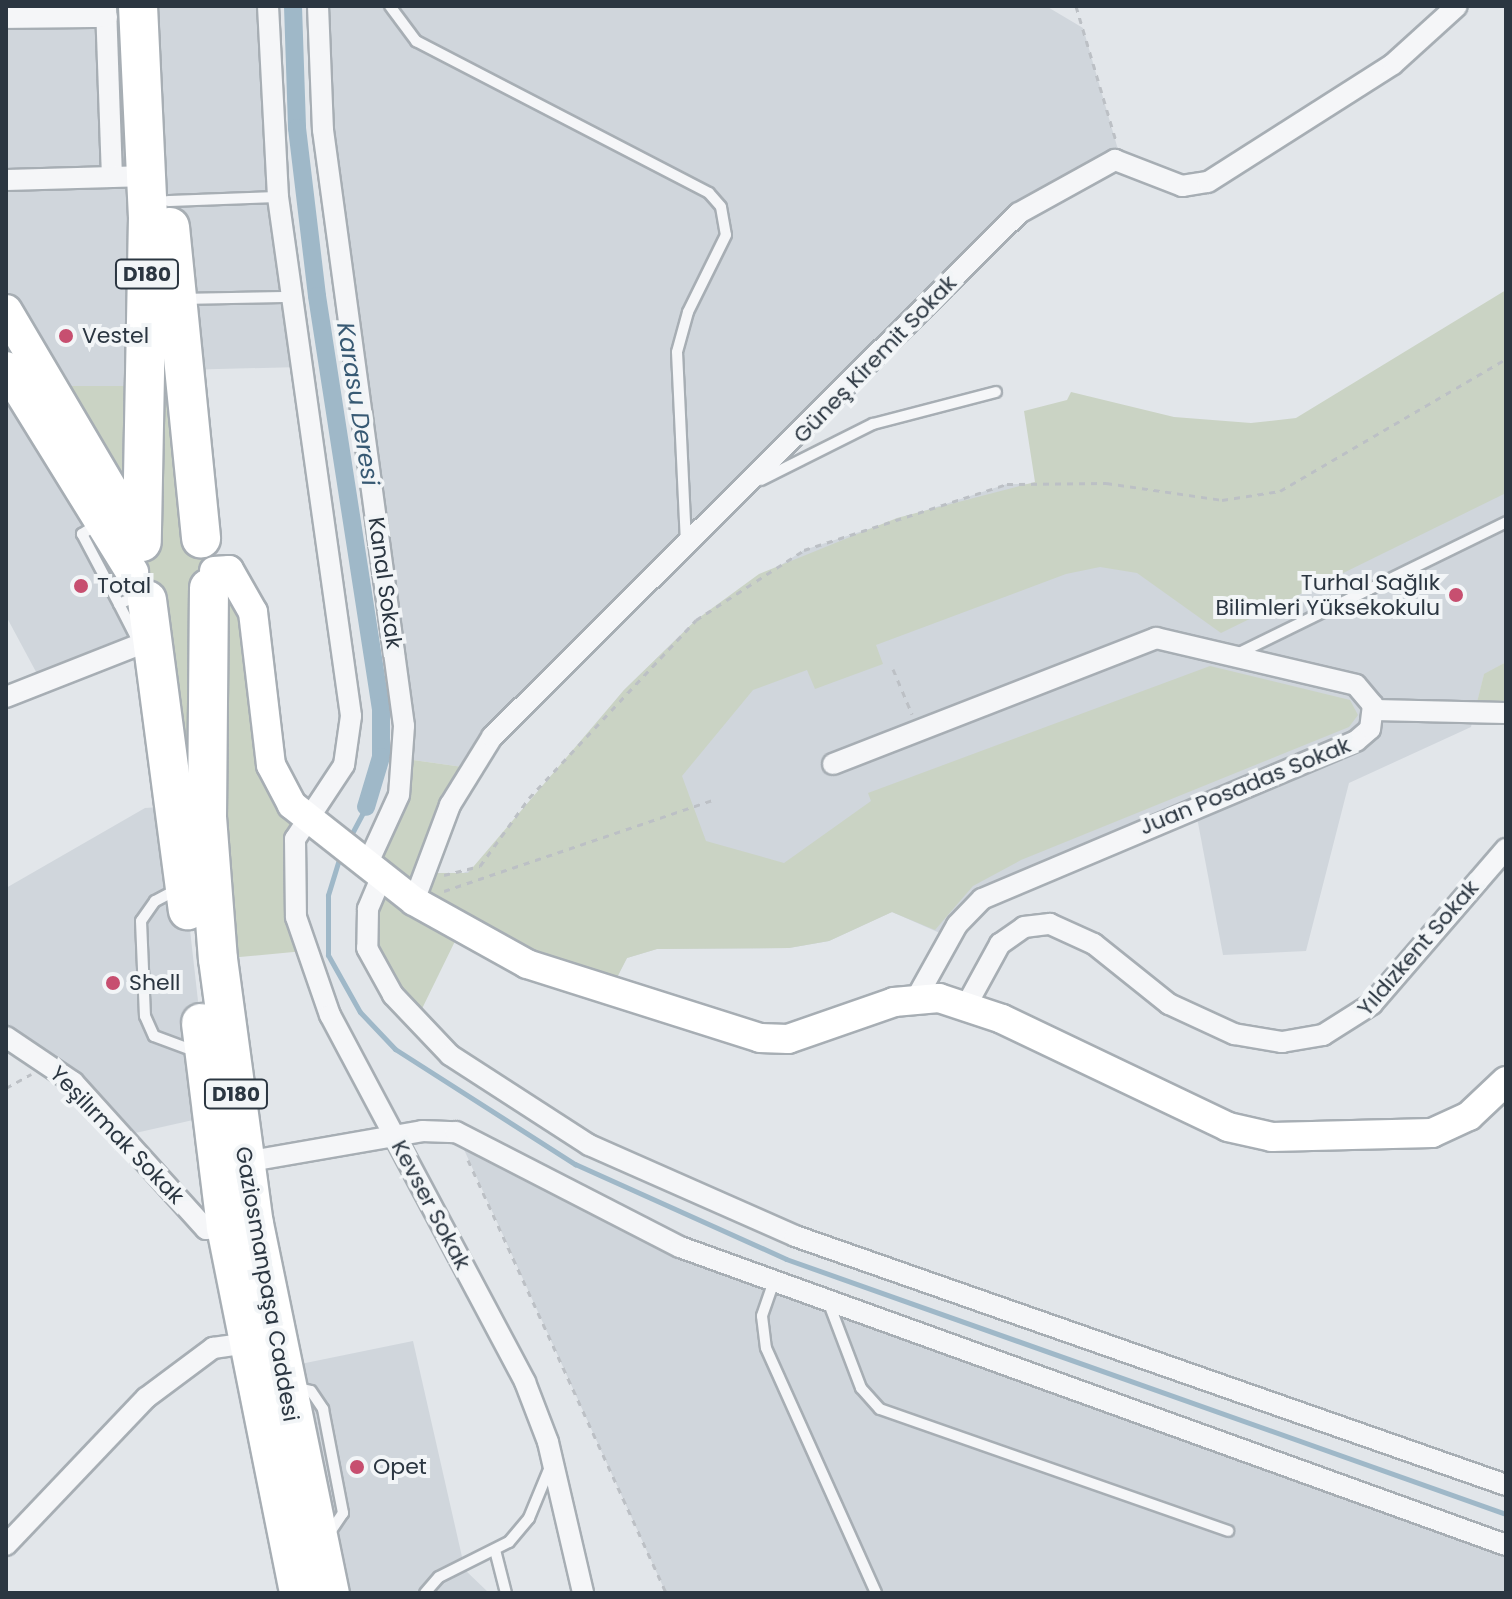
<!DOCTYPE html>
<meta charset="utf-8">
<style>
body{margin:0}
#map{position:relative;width:1512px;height:1599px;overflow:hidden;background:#e2e6ea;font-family:Poppins,sans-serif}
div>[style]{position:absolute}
.built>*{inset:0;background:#d0d6dc}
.green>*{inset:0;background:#cad3c4}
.stream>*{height:5px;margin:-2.5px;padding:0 2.5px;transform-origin:2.5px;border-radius:2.5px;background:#9fb8c8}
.canal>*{height:18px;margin:-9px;padding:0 9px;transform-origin:9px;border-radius:9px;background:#9fb8c8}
.path>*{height:3px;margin-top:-1.5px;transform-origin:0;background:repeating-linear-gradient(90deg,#bcc0c5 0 6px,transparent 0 12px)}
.roads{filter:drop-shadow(2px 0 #a7aeb4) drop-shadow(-2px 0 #a7aeb4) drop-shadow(0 2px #a7aeb4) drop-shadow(0 -2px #a7aeb4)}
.lane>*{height:10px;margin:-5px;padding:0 5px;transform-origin:5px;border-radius:5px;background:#f5f6f8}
.street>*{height:20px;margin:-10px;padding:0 10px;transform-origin:10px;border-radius:10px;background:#f5f6f8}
.secondary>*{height:28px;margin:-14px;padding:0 14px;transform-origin:14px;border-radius:14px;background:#fff}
.primary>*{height:32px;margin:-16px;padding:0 16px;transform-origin:16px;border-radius:16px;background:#fff}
.highway>*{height:38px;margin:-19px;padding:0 19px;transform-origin:19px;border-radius:19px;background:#fff}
.dots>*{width:22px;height:22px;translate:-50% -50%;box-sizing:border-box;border:4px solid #f2f5f7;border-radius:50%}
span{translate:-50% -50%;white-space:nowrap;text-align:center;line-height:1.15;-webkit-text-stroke:8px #f2f5f7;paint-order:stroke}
.shield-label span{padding:2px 6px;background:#f2f5f7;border:2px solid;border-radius:6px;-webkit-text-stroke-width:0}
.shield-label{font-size:20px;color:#2b3641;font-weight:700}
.poi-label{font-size:22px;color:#2b3641}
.left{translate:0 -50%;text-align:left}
.right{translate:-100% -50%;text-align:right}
.street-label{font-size:22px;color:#2b3641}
.water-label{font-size:24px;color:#375973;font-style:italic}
.frame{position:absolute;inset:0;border:8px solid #2b3641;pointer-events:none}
</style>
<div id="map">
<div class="built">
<i style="clip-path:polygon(6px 6px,268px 6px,300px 367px,181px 370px,153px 639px,42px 683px,6px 616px)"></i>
<i style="clip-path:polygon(318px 6px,1046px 6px,1083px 28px,1121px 160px,1040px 196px,470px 768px,406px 759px)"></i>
<i style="clip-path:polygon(1506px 359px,1506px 662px,1484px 675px,1471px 727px,1349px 783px,1306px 951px,1223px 955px,1195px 807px,1028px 874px,949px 937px,892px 912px,829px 941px,789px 948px,657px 949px,627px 958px,609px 993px,425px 873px,456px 876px,480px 866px,624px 690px,696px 620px,804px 550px,1007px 484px,1106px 483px)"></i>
<i style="clip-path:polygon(176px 806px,211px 1116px,122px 1136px,6px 1037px,6px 888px,145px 808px)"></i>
<i style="clip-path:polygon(456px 1132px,680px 1247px,1506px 1545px,1506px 1593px,666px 1593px)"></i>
<i style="clip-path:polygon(413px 1341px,465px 1570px,489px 1593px,330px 1593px,281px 1368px)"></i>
</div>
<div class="green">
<i style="clip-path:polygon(147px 276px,214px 562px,229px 570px,292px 805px,304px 951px,218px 959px,177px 818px,147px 600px,50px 386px,143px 386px)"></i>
<i style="clip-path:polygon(1506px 290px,1506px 493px,1221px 633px,1137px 573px,1100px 567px,1066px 574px,876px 645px,883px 664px,815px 689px,807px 670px,753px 690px,682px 776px,706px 841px,784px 863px,871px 801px,868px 793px,1210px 666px,1350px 700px,1358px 715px,1349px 727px,1021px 860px,973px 886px,935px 930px,892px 912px,829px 941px,789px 948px,657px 949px,627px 958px,609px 993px,460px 931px,416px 1021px,367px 948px,381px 878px,366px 867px,406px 759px,470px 768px,425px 873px,468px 873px,624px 690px,696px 620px,759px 574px,897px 518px,1035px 482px,1024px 411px,1067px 400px,1071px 392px,1174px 417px,1251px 423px,1296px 418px)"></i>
<i style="clip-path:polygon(1506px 662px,1506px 713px,1474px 714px,1484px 674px)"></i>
</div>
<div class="stream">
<i style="left:350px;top:837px;width:34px;rotate:-62deg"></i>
<i style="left:340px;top:856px;width:41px;rotate:107.1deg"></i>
<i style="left:328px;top:895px;width:60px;rotate:90deg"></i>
<i style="left:328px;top:955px;width:65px;rotate:60.7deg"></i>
<i style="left:360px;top:1012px;width:51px;rotate:46.6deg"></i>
<i style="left:395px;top:1049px;width:214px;rotate:32.6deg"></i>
<i style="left:575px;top:1164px;width:231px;rotate:24.2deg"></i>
<i style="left:786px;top:1259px;width:764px;rotate:19.5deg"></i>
</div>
<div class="canal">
<i style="left:293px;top:6px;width:122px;rotate:88.1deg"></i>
<i style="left:297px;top:128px;width:169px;rotate:83.2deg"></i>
<i style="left:317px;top:296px;width:417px;rotate:81.2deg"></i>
<i style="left:381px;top:708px;width:49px;rotate:90deg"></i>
<i style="left:381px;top:757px;width:52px;rotate:106.7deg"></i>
</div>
<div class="path">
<i style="left:1076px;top:6px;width:141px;rotate:73.5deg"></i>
<i style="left:893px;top:669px;width:49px;rotate:67.1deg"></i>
<i style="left:444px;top:875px;width:37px;rotate:-14deg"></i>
<i style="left:480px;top:866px;width:84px;rotate:-54.2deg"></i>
<i style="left:529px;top:798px;width:244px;rotate:-46.8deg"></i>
<i style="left:696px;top:620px;width:129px;rotate:-32.9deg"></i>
<i style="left:804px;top:550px;width:213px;rotate:-18deg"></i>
<i style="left:1007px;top:484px;width:99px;rotate:-0.6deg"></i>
<i style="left:1106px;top:483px;width:117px;rotate:8.3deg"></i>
<i style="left:1222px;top:500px;width:59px;rotate:-8.8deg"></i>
<i style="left:1280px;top:491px;width:262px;rotate:-30.3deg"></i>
<i style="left:444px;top:891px;width:284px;rotate:-18.7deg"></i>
<i style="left:6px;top:1088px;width:29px;rotate:-29deg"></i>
<i style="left:468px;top:1160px;width:476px;rotate:65.4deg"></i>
</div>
<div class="roads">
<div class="lane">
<i style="left:390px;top:6px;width:44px;rotate:53.4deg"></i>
<i style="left:416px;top:41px;width:330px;rotate:27.4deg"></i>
<i style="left:709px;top:193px;width:18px;rotate:49deg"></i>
<i style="left:721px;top:207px;width:28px;rotate:80deg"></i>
<i style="left:726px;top:235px;width:86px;rotate:116.3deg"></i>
<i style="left:688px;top:312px;width:41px;rotate:105.4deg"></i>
<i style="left:677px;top:352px;width:189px;rotate:87.3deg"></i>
<i style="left:168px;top:201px;width:110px;rotate:-2.1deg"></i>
<i style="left:185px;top:299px;width:106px;rotate:-1.1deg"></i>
<i style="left:761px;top:480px;width:125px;rotate:-26.6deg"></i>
<i style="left:873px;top:424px;width:127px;rotate:-14.6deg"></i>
<i style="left:98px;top:524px;width:19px;rotate:148deg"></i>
<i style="left:82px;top:534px;width:79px;rotate:62.1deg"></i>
<i style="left:119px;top:604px;width:22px;rotate:-24deg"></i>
<i style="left:119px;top:604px;width:39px;rotate:63deg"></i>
<i style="left:1235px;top:655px;width:302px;rotate:-26.1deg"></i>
<i style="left:176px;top:890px;width:24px;rotate:152deg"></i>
<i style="left:155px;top:901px;width:24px;rotate:125deg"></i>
<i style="left:141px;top:921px;width:95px;rotate:87.6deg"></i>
<i style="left:145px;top:1016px;width:22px;rotate:66deg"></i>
<i style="left:154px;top:1036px;width:46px;rotate:20.4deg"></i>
<i style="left:774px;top:1281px;width:37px;rotate:109deg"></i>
<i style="left:762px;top:1316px;width:32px;rotate:83deg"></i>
<i style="left:766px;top:1348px;width:269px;rotate:65.8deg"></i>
<i style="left:828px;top:1301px;width:93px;rotate:69.2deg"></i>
<i style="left:861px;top:1388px;width:28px;rotate:48deg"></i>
<i style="left:880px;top:1409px;width:369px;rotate:19.3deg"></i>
<i style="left:294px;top:1387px;width:17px;rotate:13deg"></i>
<i style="left:311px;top:1391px;width:22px;rotate:56deg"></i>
<i style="left:323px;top:1409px;width:106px;rotate:79.1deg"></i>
<i style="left:343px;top:1513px;width:29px;rotate:124deg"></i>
<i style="left:495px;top:1550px;width:44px;rotate:75.7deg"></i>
<i style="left:425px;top:1593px;width:21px;rotate:-49deg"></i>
<i style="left:439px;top:1577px;width:78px;rotate:-26.6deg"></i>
<i style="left:509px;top:1542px;width:31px;rotate:-50deg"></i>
<i style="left:529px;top:1518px;width:55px;rotate:-67.6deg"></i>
</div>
<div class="street">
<i style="left:106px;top:6px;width:171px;rotate:88deg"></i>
<i style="left:268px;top:6px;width:191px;rotate:87deg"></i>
<i style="left:278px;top:197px;width:524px;rotate:81.99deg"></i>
<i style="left:351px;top:716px;width:49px;rotate:98.1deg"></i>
<i style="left:344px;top:765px;width:89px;rotate:123.5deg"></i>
<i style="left:295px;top:839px;width:78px;rotate:89.3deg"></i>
<i style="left:296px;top:917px;width:104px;rotate:70.9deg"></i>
<i style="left:330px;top:1015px;width:416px;rotate:62deg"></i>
<i style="left:525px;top:1382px;width:64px;rotate:69deg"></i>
<i style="left:548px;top:1442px;width:155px;rotate:76.9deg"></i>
<i style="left:318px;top:6px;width:124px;rotate:87.7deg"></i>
<i style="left:323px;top:130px;width:601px;rotate:82.26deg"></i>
<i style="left:404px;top:726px;width:69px;rotate:94.1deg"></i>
<i style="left:399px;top:795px;width:79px;rotate:114.6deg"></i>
<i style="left:6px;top:18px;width:101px;rotate:-0.6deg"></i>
<i style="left:6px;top:180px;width:141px;rotate:-1.6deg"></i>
<i style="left:6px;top:697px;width:158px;rotate:-21.5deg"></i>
<i style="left:1374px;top:710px;width:132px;rotate:1.3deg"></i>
<i style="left:833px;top:764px;width:347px;rotate:-21.3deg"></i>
<i style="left:1156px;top:638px;width:205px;rotate:13.2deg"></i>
<i style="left:1356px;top:685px;width:26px;rotate:50deg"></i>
<i style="left:1373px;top:705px;width:24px;rotate:97deg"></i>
<i style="left:1370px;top:729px;width:18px;rotate:139deg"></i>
<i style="left:1356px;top:741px;width:406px;rotate:157.1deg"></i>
<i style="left:982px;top:899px;width:36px;rotate:134deg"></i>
<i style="left:957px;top:925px;width:82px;rotate:119.1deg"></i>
<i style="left:381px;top:878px;width:34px;rotate:113deg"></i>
<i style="left:368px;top:909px;width:39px;rotate:91deg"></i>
<i style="left:367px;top:948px;width:54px;rotate:61deg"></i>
<i style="left:393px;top:995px;width:83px;rotate:46.5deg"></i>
<i style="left:450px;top:1055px;width:166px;rotate:32.9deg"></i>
<i style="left:589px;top:1145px;width:225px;rotate:23.8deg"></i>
<i style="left:795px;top:1236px;width:753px;rotate:19.3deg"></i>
<i style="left:414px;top:901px;width:103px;rotate:-69.4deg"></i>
<i style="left:450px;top:805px;width:80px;rotate:-58.3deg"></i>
<i style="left:492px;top:737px;width:743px;rotate:-44.84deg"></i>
<i style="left:1019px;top:213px;width:110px;rotate:-28.9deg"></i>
<i style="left:1115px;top:160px;width:72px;rotate:21.2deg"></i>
<i style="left:1182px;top:186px;width:26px;rotate:-9deg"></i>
<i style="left:1208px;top:182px;width:219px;rotate:-32.5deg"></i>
<i style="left:1393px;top:64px;width:86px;rotate:-42.2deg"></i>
<i style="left:966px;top:1006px;width:71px;rotate:-61.3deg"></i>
<i style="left:1000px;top:944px;width:29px;rotate:-35deg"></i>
<i style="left:1024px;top:927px;width:26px;rotate:-7deg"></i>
<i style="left:1050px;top:924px;width:48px;rotate:24.4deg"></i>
<i style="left:1094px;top:944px;width:96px;rotate:38.7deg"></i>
<i style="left:1169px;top:1004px;width:72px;rotate:24.8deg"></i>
<i style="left:1234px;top:1034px;width:49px;rotate:9.5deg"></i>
<i style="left:1282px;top:1042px;width:42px;rotate:-9.7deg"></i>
<i style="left:1323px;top:1035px;width:58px;rotate:-32.3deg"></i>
<i style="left:1372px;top:1004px;width:205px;rotate:-49.2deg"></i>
<i style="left:6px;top:1037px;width:81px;rotate:33.9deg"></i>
<i style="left:73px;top:1082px;width:198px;rotate:47.9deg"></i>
<i style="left:206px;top:1229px;width:20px;rotate:-6deg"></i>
<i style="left:245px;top:1162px;width:180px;rotate:-9.9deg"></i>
<i style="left:422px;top:1131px;width:34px;rotate:2deg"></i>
<i style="left:456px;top:1132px;width:252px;rotate:27.2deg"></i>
<i style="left:680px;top:1247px;width:878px;rotate:19.84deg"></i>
<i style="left:6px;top:1545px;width:203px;rotate:-46.4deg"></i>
<i style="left:146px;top:1398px;width:84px;rotate:-36.7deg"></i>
<i style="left:213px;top:1348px;width:35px;rotate:-8deg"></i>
</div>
<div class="secondary">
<i style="left:214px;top:571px;width:15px;rotate:-4deg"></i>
<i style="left:229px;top:570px;width:48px;rotate:60.3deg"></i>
<i style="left:253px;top:612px;width:154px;rotate:83.3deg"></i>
<i style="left:271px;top:765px;width:45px;rotate:62.3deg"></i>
<i style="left:292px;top:805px;width:155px;rotate:38.2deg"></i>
<i style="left:414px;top:901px;width:129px;rotate:29.1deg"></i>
<i style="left:527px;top:964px;width:244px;rotate:17.6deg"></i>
<i style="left:760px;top:1038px;width:28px;rotate:2deg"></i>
<i style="left:788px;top:1039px;width:112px;rotate:-19.2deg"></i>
<i style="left:894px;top:1002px;width:45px;rotate:-5.1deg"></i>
<i style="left:939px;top:998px;width:66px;rotate:18.4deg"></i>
<i style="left:1002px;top:1019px;width:250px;rotate:25.5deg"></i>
<i style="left:1228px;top:1127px;width:45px;rotate:12.8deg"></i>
<i style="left:1272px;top:1137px;width:160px;rotate:-1.4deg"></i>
<i style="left:1432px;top:1133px;width:41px;rotate:-24.7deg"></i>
<i style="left:1469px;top:1116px;width:51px;rotate:-43.4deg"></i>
</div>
<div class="primary">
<i style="left:6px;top:311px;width:268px;rotate:59.5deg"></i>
<i style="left:6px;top:368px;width:240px;rotate:58.3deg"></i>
</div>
<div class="highway">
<i style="left:138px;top:6px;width:211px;rotate:87.3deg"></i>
<i style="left:148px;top:217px;width:325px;rotate:91.1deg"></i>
<i style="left:170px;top:227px;width:313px;rotate:84.3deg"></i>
<i style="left:209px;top:588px;width:229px;rotate:90.5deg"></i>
<i style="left:207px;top:817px;width:142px;rotate:85.6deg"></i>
<i style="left:218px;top:959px;width:267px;rotate:82.3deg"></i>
<i style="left:254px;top:1224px;width:377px;rotate:78.4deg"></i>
<i style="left:147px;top:600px;width:313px;rotate:82.5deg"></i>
<i style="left:201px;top:1023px;width:206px;rotate:83deg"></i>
<i style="left:226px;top:1227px;width:373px;rotate:78.7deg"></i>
</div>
</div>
<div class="dots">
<i style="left:66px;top:336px;background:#c74f70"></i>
<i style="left:81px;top:586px;background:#c74f70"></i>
<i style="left:1456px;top:595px;background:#c74f70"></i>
<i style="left:113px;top:983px;background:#c74f70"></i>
<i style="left:357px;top:1467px;background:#c74f70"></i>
</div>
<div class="shield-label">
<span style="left:147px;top:274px">D180</span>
<span style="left:236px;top:1094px">D180</span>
</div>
<div class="poi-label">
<span class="left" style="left:82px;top:336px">Vestel</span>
<span class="right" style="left:1440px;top:595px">Turhal Sağlık<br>Bilimleri Yüksekokulu</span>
<span class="left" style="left:97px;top:586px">Total</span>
<span class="left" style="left:129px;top:983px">Shell</span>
<span class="left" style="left:373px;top:1467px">Opet</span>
</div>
<div class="street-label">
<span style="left:875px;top:359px;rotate:-46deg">Güneş Kiremit Sokak</span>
<span style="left:385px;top:583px;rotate:82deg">Kanal Sokak</span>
<span style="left:1245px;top:786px;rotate:-22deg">Juan Posadas Sokak</span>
<span style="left:1418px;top:948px;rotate:-49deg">Yıldızkent Sokak</span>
<span style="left:117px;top:1135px;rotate:46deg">Yeşilırmak Sokak</span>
<span style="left:431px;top:1205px;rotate:62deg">Kevser Sokak</span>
<span style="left:267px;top:1284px;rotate:80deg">Gaziosmanpaşa Caddesi</span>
</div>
<div class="water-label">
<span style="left:358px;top:404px;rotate:81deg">Karasu Deresi</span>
</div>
<div class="frame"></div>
</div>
